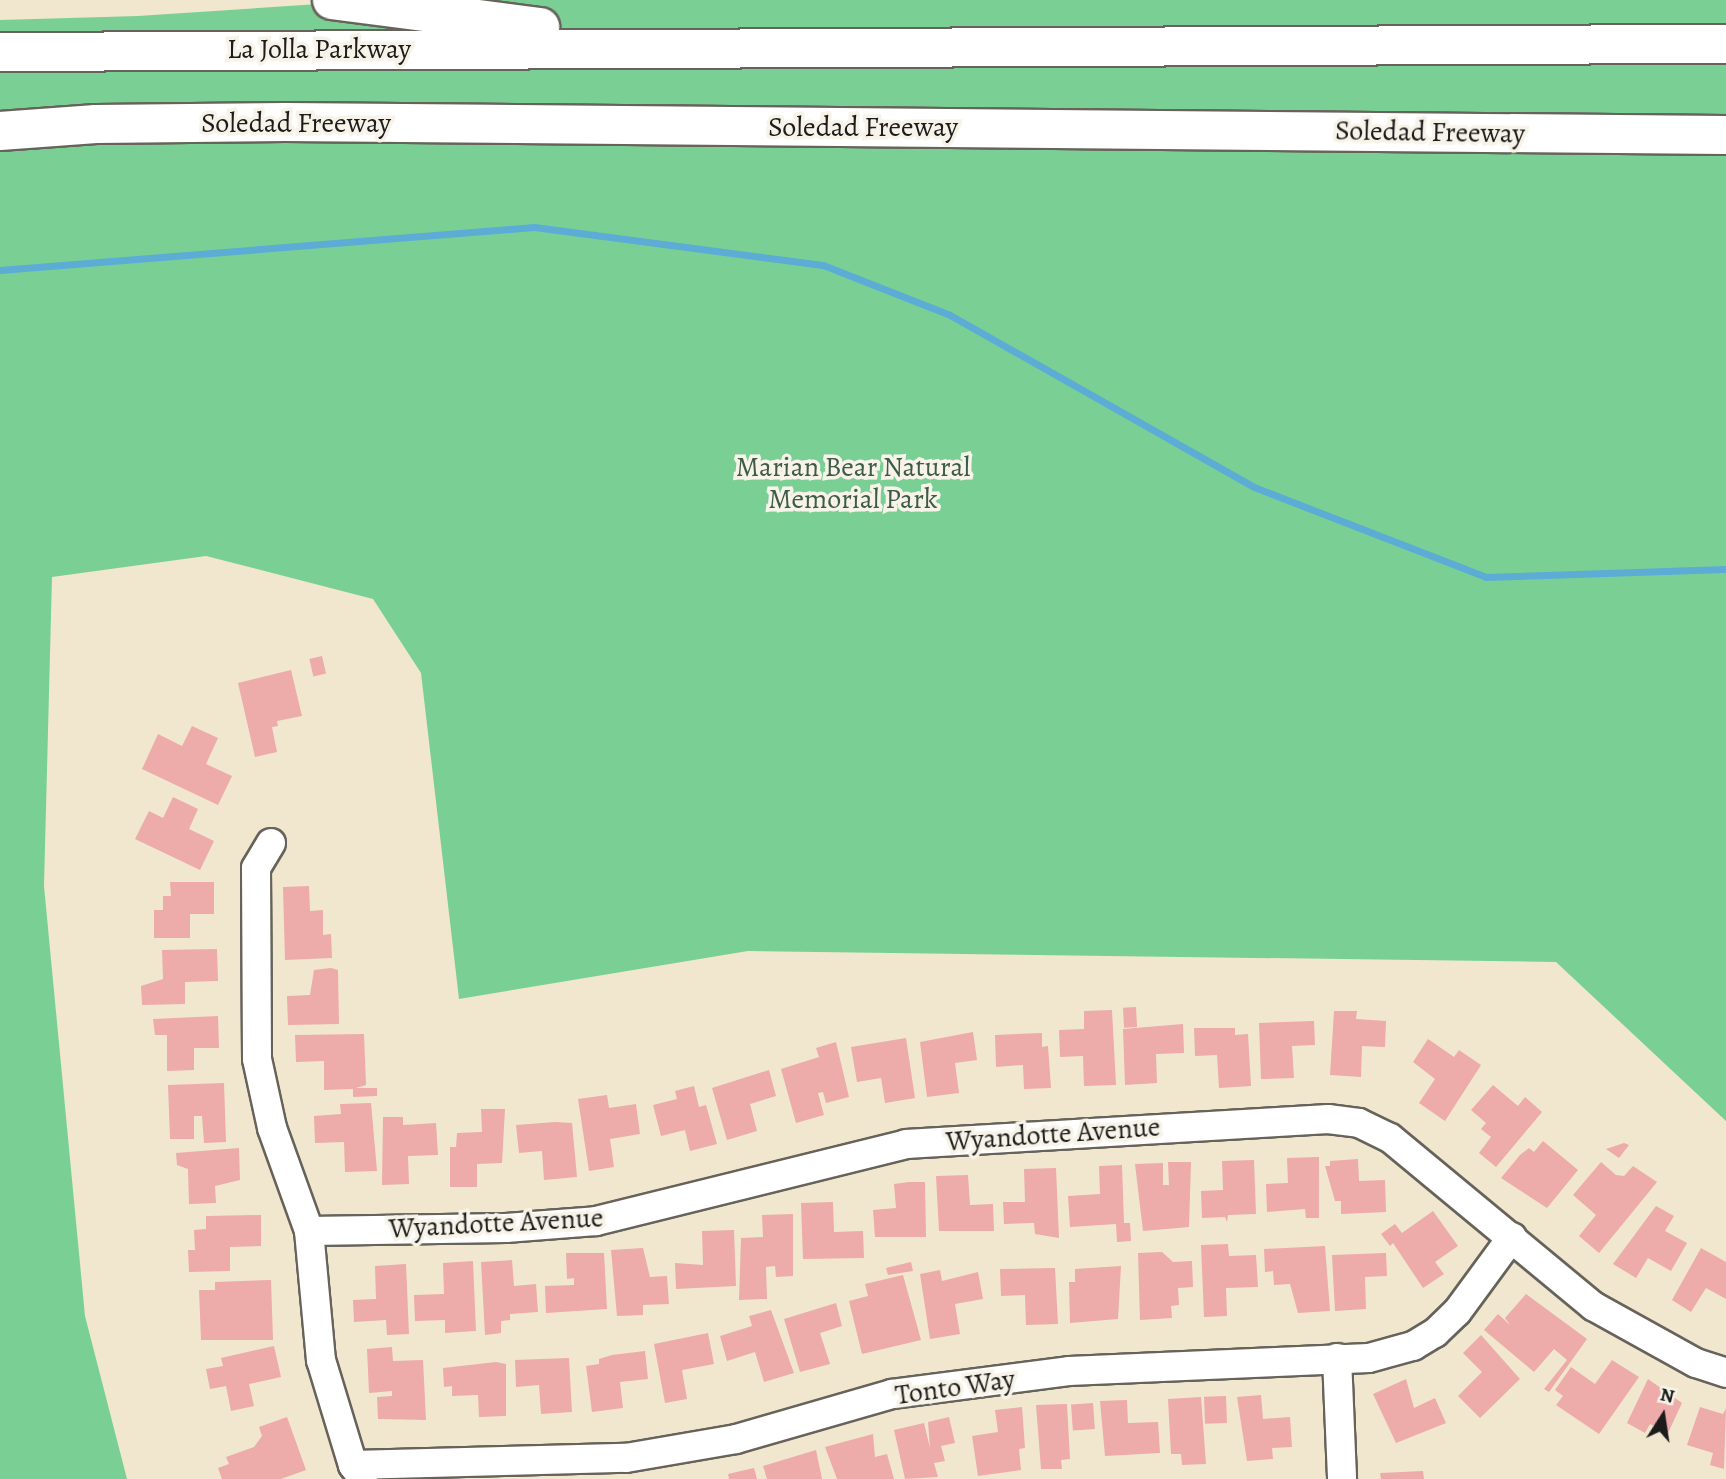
<!DOCTYPE html>
<style>
body{margin:0}
#map{position:relative;width:1726px;height:1479px;overflow:hidden;background:#f1e7cf;font-family:Alegreya,serif}
div>[style]{position:absolute}
.green>*{inset:0;background:#7ad094}
.stream>*{height:7px;margin:-3.5px;padding:0 3.5px;transform-origin:3.5px;border-radius:3.5px;background:#5cacd6}
.building>*{inset:0;background:#edaba9;transform-origin:0 0}
.roads{filter:drop-shadow(2px 0 #67635b) drop-shadow(-2px 0 #67635b) drop-shadow(0 2px #67635b) drop-shadow(0 -2px #67635b)}
.minor>*{height:28px;margin:-14px;padding:0 14px;transform-origin:14px;border-radius:14px;background:#fff}
.highway>*{height:38px;margin:-19px;padding:0 19px;transform-origin:19px;border-radius:19px;background:#fff}
span{translate:-50% -50%;white-space:nowrap;text-align:center;line-height:1.15;-webkit-text-stroke:7px #f7f3e8;paint-order:stroke}
.street-label{font-size:28px;color:#1c1c1c}
.park-label{font-size:28px;color:#3d5b46}
.north{position:absolute;left:1628px;top:1381px;width:70px;height:70px;-webkit-text-stroke:5px #f7f3e8;paint-order:stroke;rotate:12deg;font-size:19px;font-weight:700;line-height:28px;text-align:center;color:#1c1c1c}
.north::after{content:'';display:block;margin:auto;width:24px;height:32px;background:#1c1c1c;clip-path:polygon(50% 0,100% 100%,50% 72%,0 100%)}
</style>
<div id="map">
<div class="green">
<i style="clip-path:polygon(380px 0,1726px 0,1726px 1121px,1556px 962px,748px 951px,459px 999px,421px 673px,373px 599px,206px 556px,52px 577px,44px 886px,85px 1316px,127px 1479px,0 1479px,0 20px,138px 16px)"></i>
</div>
<div class="stream">
<i style="left:0;top:270px;width:536px;rotate:-4.6deg"></i>
<i style="left:534px;top:227px;width:291px;rotate:7.5deg"></i>
<i style="left:823px;top:265px;width:136px;rotate:21.5deg"></i>
<i style="left:950px;top:315px;width:349px;rotate:29.5deg"></i>
<i style="left:1254px;top:487px;width:249px;rotate:21.2deg"></i>
<i style="left:1486px;top:577px;width:240px;rotate:-1.9deg"></i>
</div>
<div class="building">
<i style="left:322px;top:656px;width:18px;height:13px;rotate:77deg"></i>
<i style="clip-path:polygon(291px 670px,302px 716px,277px 721px,278px 726px,272px 727px,277px 752px,255px 757px,238px 683px)"></i>
<i style="clip-path:polygon(192px 726px,218px 738px,206px 764px,232px 776px,218px 805px,142px 769px,158px 734px,182px 746px)"></i>
<i style="clip-path:polygon(173px 797px,198px 809px,189px 829px,214px 841px,200px 870px,135px 839px,149px 811px,163px 818px)"></i>
<i style="clip-path:polygon(170px 882px,214px 882px,214px 914px,190px 914px,190px 938px,154px 938px,154px 910px,163px 910px,163px 896px,171px 896px)"></i>
<i style="clip-path:polygon(309px 886px,310px 911px,323px 910px,323px 935px,331px 934px,332px 958px,285px 960px,283px 887px)"></i>
<i style="clip-path:polygon(217px 949px,218px 981px,185px 982px,185px 1004px,142px 1005px,141px 986px,163px 979px,162px 950px)"></i>
<i style="clip-path:polygon(331px 968px,338px 970px,339px 1024px,288px 1025px,287px 996px,310px 995px,314px 970px)"></i>
<i style="left:1136px;top:1007px;width:20px;height:13px;rotate:87deg"></i>
<i style="clip-path:polygon(1112px 1010px,1116px 1085px,1084px 1086px,1083px 1056px,1060px 1057px,1059px 1030px,1084px 1029px,1084px 1011px)"></i>
<i style="clip-path:polygon(1334px 1011px,1357px 1011px,1356px 1019px,1386px 1021px,1385px 1047px,1362px 1046px,1361px 1077px,1330px 1075px)"></i>
<i style="clip-path:polygon(218px 1016px,219px 1048px,194px 1048px,194px 1070px,167px 1071px,167px 1035px,155px 1035px,153px 1019px)"></i>
<i style="clip-path:polygon(1314px 1021px,1315px 1045px,1292px 1046px,1294px 1078px,1261px 1079px,1259px 1023px)"></i>
<i style="clip-path:polygon(1183px 1024px,1184px 1053px,1156px 1054px,1157px 1083px,1125px 1085px,1123px 1029px)"></i>
<i style="clip-path:polygon(1194px 1028px,1235px 1028px,1235px 1035px,1248px 1034px,1251px 1086px,1219px 1088px,1217px 1055px,1195px 1056px)"></i>
<i style="clip-path:polygon(973px 1032px,977px 1060px,955px 1063px,959px 1093px,927px 1097px,920px 1042px)"></i>
<i style="clip-path:polygon(1042px 1033px,1042px 1047px,1048px 1046px,1051px 1088px,1024px 1089px,1023px 1065px,996px 1067px,995px 1035px)"></i>
<i style="clip-path:polygon(364px 1034px,366px 1085px,356px 1088px,377px 1088px,377px 1096px,353px 1097px,353px 1089px,324px 1090px,324px 1061px,296px 1062px,295px 1035px)"></i>
<i style="clip-path:polygon(906px 1038px,915px 1098px,885px 1103px,881px 1078px,857px 1082px,851px 1047px)"></i>
<i style="clip-path:polygon(1428px 1039px,1454px 1057px,1459px 1050px,1481px 1065px,1445px 1121px,1419px 1103px,1435px 1079px,1413px 1062px)"></i>
<i style="clip-path:polygon(836px 1042px,849px 1097px,826px 1103px,823px 1092px,818px 1093px,824px 1115px,796px 1123px,781px 1069px,819px 1057px,816px 1048px)"></i>
<i style="clip-path:polygon(769px 1070px,776px 1096px,750px 1104px,757px 1131px,727px 1140px,712px 1088px)"></i>
<i style="clip-path:polygon(224px 1083px,226px 1142px,204px 1143px,202px 1116px,194px 1116px,194px 1139px,170px 1139px,168px 1085px)"></i>
<i style="clip-path:polygon(1493px 1085px,1518px 1106px,1525px 1097px,1542px 1112px,1496px 1167px,1479px 1153px,1491px 1137px,1481px 1129px,1486px 1123px,1471px 1110px)"></i>
<i style="clip-path:polygon(694px 1086px,699px 1107px,706px 1105px,717px 1144px,690px 1151px,685px 1130px,661px 1136px,653px 1105px,677px 1099px,675px 1091px)"></i>
<i style="clip-path:polygon(607px 1095px,609px 1108px,636px 1104px,640px 1134px,610px 1139px,614px 1167px,589px 1171px,578px 1099px)"></i>
<i style="clip-path:polygon(371px 1103px,377px 1171px,345px 1172px,344px 1142px,315px 1143px,314px 1116px,341px 1114px,340px 1104px)"></i>
<i style="clip-path:polygon(481px 1109px,505px 1109px,502px 1163px,477px 1164px,477px 1187px,450px 1187px,450px 1147px,456px 1147px,457px 1133px,482px 1132px)"></i>
<i style="clip-path:polygon(383px 1117px,403px 1117px,403px 1125px,436px 1123px,438px 1155px,408px 1156px,409px 1184px,382px 1185px)"></i>
<i style="clip-path:polygon(555px 1122px,572px 1123px,577px 1177px,544px 1180px,542px 1151px,519px 1153px,516px 1125px)"></i>
<i style="clip-path:polygon(1543px 1141px,1578px 1170px,1547px 1208px,1501px 1178px,1520px 1155px,1529px 1148px,1534px 1152px)"></i>
<i style="clip-path:polygon(1624px 1143px,1629px 1145px,1619px 1158px,1606px 1149px)"></i>
<i style="clip-path:polygon(239px 1148px,240px 1180px,215px 1186px,216px 1203px,189px 1204px,188px 1169px,177px 1165px,176px 1153px)"></i>
<i style="clip-path:polygon(1319px 1157px,1319px 1218px,1306px 1218px,1305px 1209px,1267px 1212px,1266px 1184px,1288px 1183px,1287px 1158px)"></i>
<i style="clip-path:polygon(1358px 1159px,1359px 1181px,1385px 1180px,1386px 1212px,1341px 1214px,1341px 1201px,1335px 1201px,1325px 1166px,1330px 1166px,1330px 1161px)"></i>
<i style="clip-path:polygon(1254px 1160px,1256px 1214px,1228px 1215px,1227px 1222px,1225px 1217px,1202px 1218px,1201px 1191px,1223px 1190px,1222px 1161px)"></i>
<i style="clip-path:polygon(1168px 1162px,1191px 1162px,1189px 1227px,1143px 1231px,1135px 1164px,1163px 1163px,1163px 1185px,1169px 1185px)"></i>
<i style="clip-path:polygon(1601px 1162px,1616px 1175px,1624px 1176px,1633px 1166px,1657px 1182px,1599px 1253px,1579px 1236px,1596px 1215px,1573px 1195px)"></i>
<i style="clip-path:polygon(1122px 1165px,1124px 1223px,1130px 1223px,1131px 1241px,1117px 1242px,1116px 1224px,1070px 1227px,1068px 1196px,1100px 1194px,1099px 1166px)"></i>
<i style="clip-path:polygon(1056px 1168px,1059px 1238px,1035px 1234px,1034px 1223px,1004px 1224px,1003px 1202px,1025px 1202px,1024px 1169px)"></i>
<i style="clip-path:polygon(968px 1175px,970px 1205px,993px 1204px,994px 1231px,939px 1231px,936px 1176px)"></i>
<i style="clip-path:polygon(909px 1182px,925px 1182px,926px 1237px,875px 1237px,873px 1210px,896px 1208px,894px 1184px)"></i>
<i style="clip-path:polygon(833px 1202px,834px 1232px,863px 1231px,864px 1258px,803px 1259px,801px 1203px)"></i>
<i style="clip-path:polygon(1656px 1206px,1674px 1216px,1665px 1231px,1687px 1243px,1671px 1271px,1648px 1258px,1636px 1278px,1613px 1264px)"></i>
<i style="clip-path:polygon(1433px 1211px,1458px 1246px,1435px 1262px,1444px 1274px,1423px 1288px,1393px 1243px,1390px 1246px,1381px 1234px,1395px 1224px,1402px 1233px)"></i>
<i style="clip-path:polygon(793px 1214px,793px 1276px,776px 1277px,775px 1266px,766px 1267px,767px 1299px,739px 1300px,741px 1238px,763px 1237px,762px 1215px)"></i>
<i style="clip-path:polygon(261px 1215px,261px 1246px,230px 1247px,230px 1271px,189px 1272px,188px 1250px,195px 1250px,194px 1230px,206px 1229px,206px 1216px)"></i>
<i style="clip-path:polygon(734px 1230px,736px 1286px,676px 1289px,675px 1263px,703px 1265px,702px 1231px)"></i>
<i style="clip-path:polygon(1228px 1244px,1229px 1256px,1256px 1255px,1258px 1287px,1226px 1288px,1227px 1316px,1204px 1317px,1201px 1245px)"></i>
<i style="clip-path:polygon(1325px 1246px,1330px 1311px,1298px 1313px,1290px 1284px,1274px 1285px,1273px 1271px,1265px 1272px,1264px 1249px)"></i>
<i style="clip-path:polygon(643px 1248px,650px 1277px,667px 1276px,669px 1304px,643px 1305px,643px 1315px,617px 1316px,611px 1250px)"></i>
<i style="clip-path:polygon(1701px 1248px,1726px 1262px,1726px 1299px,1706px 1288px,1691px 1312px,1672px 1300px)"></i>
<i style="clip-path:polygon(1162px 1252px,1173px 1262px,1192px 1261px,1193px 1287px,1178px 1288px,1179px 1305px,1171px 1306px,1172px 1318px,1140px 1320px,1138px 1253px)"></i>
<i style="clip-path:polygon(566px 1253px,604px 1253px,607px 1309px,546px 1313px,545px 1286px,574px 1285px,574px 1278px,567px 1279px)"></i>
<i style="clip-path:polygon(1386px 1253px,1387px 1276px,1365px 1277px,1366px 1309px,1335px 1311px,1332px 1255px)"></i>
<i style="clip-path:polygon(512px 1260px,514px 1286px,536px 1284px,538px 1312px,510px 1314px,510px 1320px,501px 1321px,501px 1333px,485px 1335px,481px 1262px)"></i>
<i style="clip-path:polygon(473px 1261px,476px 1331px,445px 1333px,445px 1320px,415px 1321px,414px 1295px,444px 1294px,443px 1263px)"></i>
<i style="clip-path:polygon(911px 1262px,913px 1271px,888px 1275px,886px 1268px)"></i>
<i style="clip-path:polygon(406px 1264px,409px 1334px,387px 1335px,386px 1320px,354px 1322px,353px 1300px,376px 1299px,375px 1266px)"></i>
<i style="clip-path:polygon(1121px 1266px,1118px 1319px,1070px 1323px,1069px 1282px,1075px 1282px,1075px 1269px)"></i>
<i style="clip-path:polygon(1055px 1268px,1058px 1324px,1026px 1325px,1025px 1295px,1001px 1296px,1000px 1269px)"></i>
<i style="clip-path:polygon(940px 1270px,942px 1281px,978px 1272px,983px 1299px,955px 1304px,960px 1334px,930px 1339px,920px 1274px)"></i>
<i style="clip-path:polygon(903px 1275px,921px 1340px,862px 1354px,849px 1301px,868px 1296px,865px 1284px)"></i>
<i style="clip-path:polygon(271px 1280px,273px 1340px,201px 1340px,199px 1290px,215px 1290px,215px 1282px)"></i>
<i style="clip-path:polygon(1526px 1294px,1587px 1339px,1549px 1392px,1544px 1389px,1567px 1360px,1554px 1349px,1534px 1372px,1484px 1330px,1498px 1314px,1510px 1325px,1505px 1318px)"></i>
<i style="clip-path:polygon(836px 1303px,842px 1326px,820px 1333px,830px 1364px,800px 1372px,784px 1319px)"></i>
<i style="clip-path:polygon(771px 1310px,794px 1373px,764px 1382px,755px 1352px,727px 1361px,720px 1336px,752px 1326px,749px 1316px)"></i>
<i style="clip-path:polygon(708px 1333px,714px 1364px,682px 1370px,687px 1399px,665px 1403px,654px 1344px)"></i>
<i style="clip-path:polygon(1481px 1335px,1520px 1379px,1480px 1418px,1458px 1396px,1482px 1372px,1463px 1353px)"></i>
<i style="clip-path:polygon(274px 1346px,281px 1377px,249px 1384px,254px 1406px,231px 1411px,226px 1386px,210px 1389px,206px 1369px,223px 1366px,221px 1358px)"></i>
<i style="clip-path:polygon(392px 1347px,393px 1361px,423px 1360px,426px 1420px,378px 1419px,377px 1397px,392px 1396px,392px 1391px,369px 1393px,367px 1349px)"></i>
<i style="clip-path:polygon(645px 1351px,648px 1379px,620px 1382px,623px 1408px,592px 1412px,586px 1366px,599px 1364px,599px 1359px,612px 1355px)"></i>
<i style="clip-path:polygon(569px 1358px,572px 1412px,541px 1414px,539px 1385px,516px 1387px,515px 1360px)"></i>
<i style="clip-path:polygon(1612px 1360px,1639px 1377px,1599px 1434px,1556px 1405px,1563px 1396px,1555px 1390px,1571px 1367px,1595px 1384px)"></i>
<i style="clip-path:polygon(496px 1362px,506px 1364px,506px 1416px,479px 1417px,478px 1395px,452px 1396px,452px 1386px,444px 1387px,443px 1368px)"></i>
<i style="clip-path:polygon(1406px 1379px,1414px 1408px,1435px 1398px,1446px 1423px,1396px 1443px,1373px 1394px)"></i>
<i style="clip-path:polygon(1648px 1379px,1682px 1403px,1668px 1433px,1650px 1424px,1645px 1433px,1627px 1423px)"></i>
<i style="clip-path:polygon(1261px 1395px,1263px 1419px,1290px 1417px,1292px 1447px,1272px 1448px,1273px 1459px,1247px 1461px,1237px 1397px)"></i>
<i style="left:1226px;top:1396px;width:27px;height:22px;rotate:88deg"></i>
<i style="clip-path:polygon(1201px 1397px,1206px 1464px,1182px 1465px,1181px 1454px,1171px 1454px,1168px 1399px)"></i>
<i style="clip-path:polygon(1127px 1400px,1128px 1423px,1158px 1422px,1160px 1453px,1105px 1456px,1100px 1401px)"></i>
<i style="left:1093px;top:1403px;width:26px;height:22px;rotate:86deg"></i>
<i style="clip-path:polygon(1067px 1404px,1070px 1459px,1061px 1460px,1062px 1469px,1041px 1469px,1036px 1405px)"></i>
<i style="clip-path:polygon(1022px 1407px,1025px 1448px,1019px 1449px,1021px 1470px,978px 1476px,972px 1436px,998px 1432px,995px 1410px)"></i>
<i style="clip-path:polygon(1700px 1407px,1723px 1414px,1726px 1408px,1724px 1469px,1710px 1465px,1713px 1453px,1687px 1445px)"></i>
<i style="clip-path:polygon(287px 1417px,306px 1470px,281px 1479px,222px 1479px,218px 1468px,229px 1464px,226px 1457px,254px 1447px,262px 1436px,259px 1427px)"></i>
<i style="clip-path:polygon(949px 1417px,955px 1443px,941px 1446px,945px 1461px,934px 1463px,938px 1477px,905px 1479px,894px 1430px,924px 1423px,930px 1448px,928px 1422px)"></i>
<i style="clip-path:polygon(873px 1434px,875px 1457px,887px 1454px,894px 1479px,837px 1479px,825px 1447px)"></i>
<i style="clip-path:polygon(816px 1450px,822px 1479px,767px 1479px,763px 1466px)"></i>
<i style="clip-path:polygon(754px 1468px,757px 1479px,729px 1479px,728px 1474px)"></i>
<i style="clip-path:polygon(1423px 1471px,1424px 1479px,1381px 1479px,1380px 1473px)"></i>
</div>
<div class="roads">
<div class="minor">
<i style="left:271px;top:843px;width:29px;rotate:121deg"></i>
<i style="left:256px;top:868px;width:191px;rotate:89.7deg"></i>
<i style="left:257px;top:1059px;width:71px;rotate:77.7deg"></i>
<i style="left:272px;top:1128px;width:109px;rotate:70.2deg"></i>
<i style="left:309px;top:1231px;width:130px;rotate:84.7deg"></i>
<i style="left:321px;top:1360px;width:110px;rotate:73.1deg"></i>
<i style="left:353px;top:1465px;width:17px;rotate:54deg"></i>
<i style="left:309px;top:1231px;width:197px;rotate:-0.9deg"></i>
<i style="left:506px;top:1228px;width:90px;rotate:-4.4deg"></i>
<i style="left:596px;top:1221px;width:319px;rotate:-13.9deg"></i>
<i style="left:906px;top:1144px;width:423px;rotate:-3.4deg"></i>
<i style="left:1328px;top:1119px;width:31px;rotate:7deg"></i>
<i style="left:1359px;top:1123px;width:34px;rotate:26deg"></i>
<i style="left:1390px;top:1138px;width:264px;rotate:39.6deg"></i>
<i style="left:1593px;top:1306px;width:118px;rotate:29deg"></i>
<i style="left:1696px;top:1363px;width:32px;rotate:18deg"></i>
<i style="left:1337px;top:1358px;width:121px;rotate:87.6deg"></i>
<i style="left:353px;top:1465px;width:273px;rotate:-1.5deg"></i>
<i style="left:626px;top:1458px;width:112px;rotate:-9.8deg"></i>
<i style="left:736px;top:1439px;width:162px;rotate:-16.1deg"></i>
<i style="left:892px;top:1394px;width:178px;rotate:-7.4deg"></i>
<i style="left:1069px;top:1371px;width:300px;rotate:-2.5deg"></i>
<i style="left:1369px;top:1358px;width:46px;rotate:-15.3deg"></i>
<i style="left:1413px;top:1346px;width:26px;rotate:-31deg"></i>
<i style="left:1435px;top:1333px;width:30px;rotate:-44deg"></i>
<i style="left:1457px;top:1312px;width:93px;rotate:-53.7deg"></i>
</div>
<div class="highway">
<i style="left:332px;top:0;width:210px;rotate:7.4deg"></i>
<i style="left:0;top:52px;width:1726px;rotate:-0.27deg"></i>
<i style="left:0;top:131px;width:96px;rotate:-4.2deg"></i>
<i style="left:96px;top:124px;width:189px;rotate:-0.6deg"></i>
<i style="left:285px;top:122px;width:1441px;rotate:0.52deg"></i>
</div>
</div>
<div class="street-label">
<span style="left:319px;top:49px">La Jolla Parkway</span>
<span style="left:296px;top:123px">Soledad Freeway</span>
<span style="left:863px;top:127px">Soledad Freeway</span>
<span style="left:1430px;top:132px;rotate:1deg">Soledad Freeway</span>
<span style="left:1053px;top:1134px;rotate:-4deg">Wyandotte Avenue</span>
<span style="left:496px;top:1223px;rotate:-3deg">Wyandotte Avenue</span>
<span style="left:955px;top:1387px;rotate:-8deg">Tonto Way</span>
</div>
<div class="park-label">
<span style="left:853px;top:483px">Marian Bear Natural<br>Memorial Park</span>
</div>
<div class="north">N</div>
</div>
